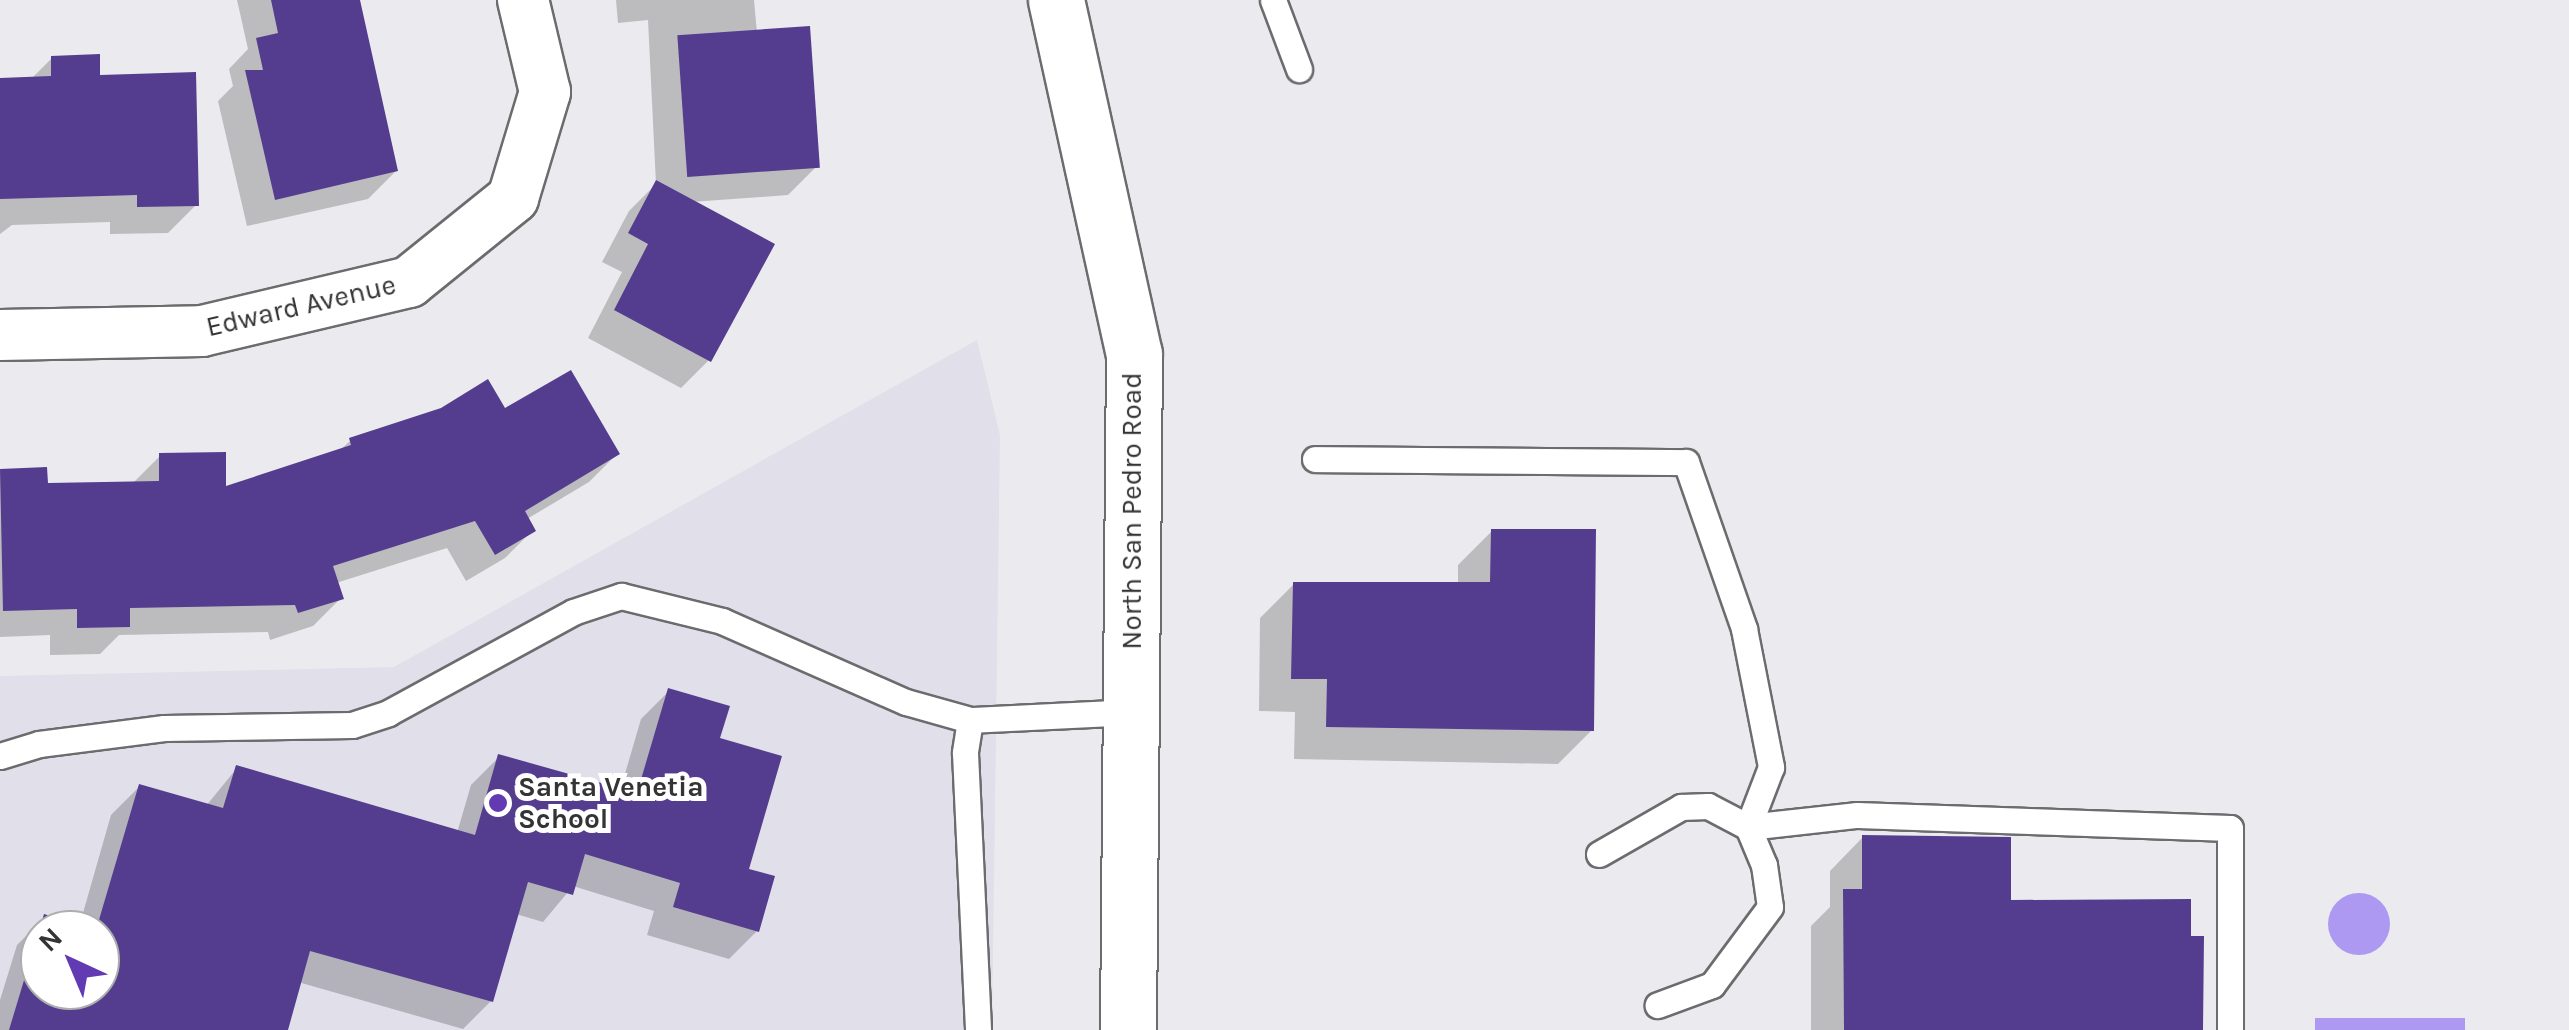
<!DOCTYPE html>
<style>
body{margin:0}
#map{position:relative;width:2569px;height:1030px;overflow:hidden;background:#ebebef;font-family:Karla,sans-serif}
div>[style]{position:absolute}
.built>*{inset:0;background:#e0dfea}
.water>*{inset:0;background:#ad99f2;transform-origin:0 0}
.round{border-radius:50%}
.shadow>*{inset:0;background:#0003}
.building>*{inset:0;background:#543d8e;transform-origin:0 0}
.roads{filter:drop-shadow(2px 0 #6c6b6e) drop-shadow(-2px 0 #6c6b6e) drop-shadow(0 2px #6c6b6e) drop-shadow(0 -2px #6c6b6e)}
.service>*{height:25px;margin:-12.5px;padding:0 12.5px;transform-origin:12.5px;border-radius:12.5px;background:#fff}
.minor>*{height:50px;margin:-25px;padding:0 25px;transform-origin:25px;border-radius:25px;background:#fff}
.secondary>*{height:55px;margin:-27.5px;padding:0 27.5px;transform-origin:27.5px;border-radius:27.5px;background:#fff}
.dots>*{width:28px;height:28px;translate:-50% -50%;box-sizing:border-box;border:5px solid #fff;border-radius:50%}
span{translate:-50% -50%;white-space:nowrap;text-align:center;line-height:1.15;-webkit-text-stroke:10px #fff;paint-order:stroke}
.street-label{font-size:28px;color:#343435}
.poi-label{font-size:28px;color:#343435;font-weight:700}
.left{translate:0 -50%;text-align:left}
.north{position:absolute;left:20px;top:910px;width:100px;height:100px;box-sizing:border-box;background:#fff;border:2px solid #aeaeae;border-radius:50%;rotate:316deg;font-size:28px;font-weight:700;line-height:40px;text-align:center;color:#343435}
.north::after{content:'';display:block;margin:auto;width:35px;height:45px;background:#623ab2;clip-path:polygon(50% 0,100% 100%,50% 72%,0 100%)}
</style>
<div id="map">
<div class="built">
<i style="clip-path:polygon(evenodd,977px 340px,1000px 435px,992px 1030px,0 1030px,0 676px,394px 667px,977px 340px,40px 930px,100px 930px,100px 990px,40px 990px,40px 930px)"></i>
</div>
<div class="water">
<i class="round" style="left:2328px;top:893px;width:62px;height:62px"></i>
<i style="left:2315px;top:1018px;width:150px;height:12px"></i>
</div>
<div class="shadow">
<i style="clip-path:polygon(237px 0,357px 0,396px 171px,368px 199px,247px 226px,218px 101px,233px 86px,229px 69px,248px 49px)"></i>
<i style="clip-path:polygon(616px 0,754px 0,757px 33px,816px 167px,788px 195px,691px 202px,709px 360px,681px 388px,588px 338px,622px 272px,602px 262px,629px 211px,656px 184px,648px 20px,618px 23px)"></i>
<i style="clip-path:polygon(52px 58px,97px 77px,196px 205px,168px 233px,110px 234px,110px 222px,12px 225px,0 234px,0 80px,31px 79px)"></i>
<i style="clip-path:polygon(504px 411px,617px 454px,589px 482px,527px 519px,533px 530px,505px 558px,466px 581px,447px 548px,336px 583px,341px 598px,313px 626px,270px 640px,268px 632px,119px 635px,100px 654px,50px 655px,50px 635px,0 637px,0 472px,45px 470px,46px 486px,132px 484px,160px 456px,223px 490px,339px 451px,350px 441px)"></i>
<i style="clip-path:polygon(1492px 531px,1592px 730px,1558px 764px,1294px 759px,1295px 712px,1259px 711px,1260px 618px,1294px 584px,1458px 585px,1458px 565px)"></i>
<i style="clip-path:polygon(evenodd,669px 691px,717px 740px,757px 931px,729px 959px,647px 935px,654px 911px,573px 886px,543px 922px,516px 914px,491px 1001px,463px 1029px,298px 982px,285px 1030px,0 1030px,0 1000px,17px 945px,45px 917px,79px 927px,111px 815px,139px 787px,206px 806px,237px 768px,457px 833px,471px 785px,499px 757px,620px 791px,641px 719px,669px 691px,40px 930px,100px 930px,100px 990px,40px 990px,40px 930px)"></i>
<i style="clip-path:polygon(1863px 837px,2008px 902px,2188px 939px,2201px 1030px,1811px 1030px,1811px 926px,1830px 907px,1830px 871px)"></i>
</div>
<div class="building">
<i style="clip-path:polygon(271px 0,360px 0,398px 171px,275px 200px,245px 70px,263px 70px,256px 38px,278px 33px)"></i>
<i style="left:810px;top:26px;width:142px;height:133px;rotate:86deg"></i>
<i style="clip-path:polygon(100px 54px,100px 75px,196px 72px,199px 206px,137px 207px,137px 195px,0 199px,0 78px,51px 76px,51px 56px)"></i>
<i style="clip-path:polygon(656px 180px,775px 244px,711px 362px,614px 310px,648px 244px,628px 233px)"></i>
<i style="clip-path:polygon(571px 370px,620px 454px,525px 511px,536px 531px,495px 555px,475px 521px,333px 566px,344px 599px,298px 613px,295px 605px,130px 608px,130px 627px,77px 628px,77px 609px,3px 611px,0 469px,47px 467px,48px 483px,159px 481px,159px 453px,226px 452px,226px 486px,351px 445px,349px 438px,441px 408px,488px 379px,505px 408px)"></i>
<i style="clip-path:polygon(1491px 529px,1596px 529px,1594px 731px,1326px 727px,1327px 679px,1291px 679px,1293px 582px,1490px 582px)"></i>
<i style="clip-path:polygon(evenodd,668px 688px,730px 706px,720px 738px,782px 756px,749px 869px,775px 876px,759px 932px,673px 907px,680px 883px,585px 854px,573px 895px,528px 882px,493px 1002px,310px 951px,288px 1030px,9px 1030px,44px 914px,96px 930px,139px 784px,223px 808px,236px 765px,475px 835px,498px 754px,637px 793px,668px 688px,40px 930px,100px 930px,100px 990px,40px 990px,40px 930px)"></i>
<i style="clip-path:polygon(1862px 835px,2011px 837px,2011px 900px,2191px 899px,2191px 936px,2204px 936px,2203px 1030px,1844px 1030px,1843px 889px,1862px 889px)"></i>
</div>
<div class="roads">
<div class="service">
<i style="left:1273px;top:0;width:74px;rotate:69.4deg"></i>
<i style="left:1315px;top:459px;width:371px;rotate:0.5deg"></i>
<i style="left:1686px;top:462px;width:177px;rotate:70.8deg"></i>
<i style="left:1744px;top:629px;width:141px;rotate:78.9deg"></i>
<i style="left:1771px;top:767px;width:64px;rotate:111deg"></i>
<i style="left:1748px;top:827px;width:110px;rotate:-6.3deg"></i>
<i style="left:1857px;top:815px;width:373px;rotate:2deg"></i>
<i style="left:2230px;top:828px;width:202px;rotate:90deg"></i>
<i style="left:970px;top:720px;width:33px;rotate:99deg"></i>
<i style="left:965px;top:753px;width:277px;rotate:87.3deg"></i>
<i style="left:0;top:756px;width:41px;rotate:-17.1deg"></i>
<i style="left:39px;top:744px;width:126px;rotate:-7.3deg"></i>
<i style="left:164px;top:728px;width:188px;rotate:-0.9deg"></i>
<i style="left:352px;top:725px;width:38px;rotate:-18deg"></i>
<i style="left:388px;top:713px;width:211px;rotate:-28.6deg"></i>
<i style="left:573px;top:612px;width:51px;rotate:-18.4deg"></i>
<i style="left:621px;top:596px;width:104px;rotate:13.9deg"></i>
<i style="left:722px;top:621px;width:201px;rotate:23.8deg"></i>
<i style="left:906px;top:702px;width:66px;rotate:15.7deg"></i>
<i style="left:970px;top:720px;width:161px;rotate:-2.8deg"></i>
<i style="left:1599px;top:854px;width:95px;rotate:-29.8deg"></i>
<i style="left:1681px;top:807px;width:27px;rotate:-2deg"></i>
<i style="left:1708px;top:806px;width:45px;rotate:27.7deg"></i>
<i style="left:1748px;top:827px;width:41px;rotate:67.2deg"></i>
<i style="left:1764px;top:865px;width:42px;rotate:81.9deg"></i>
<i style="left:1770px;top:907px;width:97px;rotate:126.6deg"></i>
<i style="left:1712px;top:985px;width:58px;rotate:159.7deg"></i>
</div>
<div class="minor">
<i style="left:0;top:335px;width:202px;rotate:-1.1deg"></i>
<i style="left:202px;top:331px;width:213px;rotate:-13.3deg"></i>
<i style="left:409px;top:282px;width:134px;rotate:-38.9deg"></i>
<i style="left:513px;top:198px;width:111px;rotate:-73.2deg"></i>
<i style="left:545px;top:92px;width:95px;rotate:-103.4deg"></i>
</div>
<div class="secondary">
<i style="left:1056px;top:0;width:362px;rotate:77.6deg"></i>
<i style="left:1134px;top:354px;width:676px;rotate:90.51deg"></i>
</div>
</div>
<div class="dots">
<i style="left:498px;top:803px;background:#623ab2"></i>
</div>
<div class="street-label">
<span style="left:301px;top:306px;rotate:-13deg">Edward Avenue</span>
<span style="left:1132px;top:511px;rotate:-90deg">North San Pedro Road</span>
</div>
<div class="poi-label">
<span class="left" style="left:518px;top:803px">Santa Venetia<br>School</span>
</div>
<div class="north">N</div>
</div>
